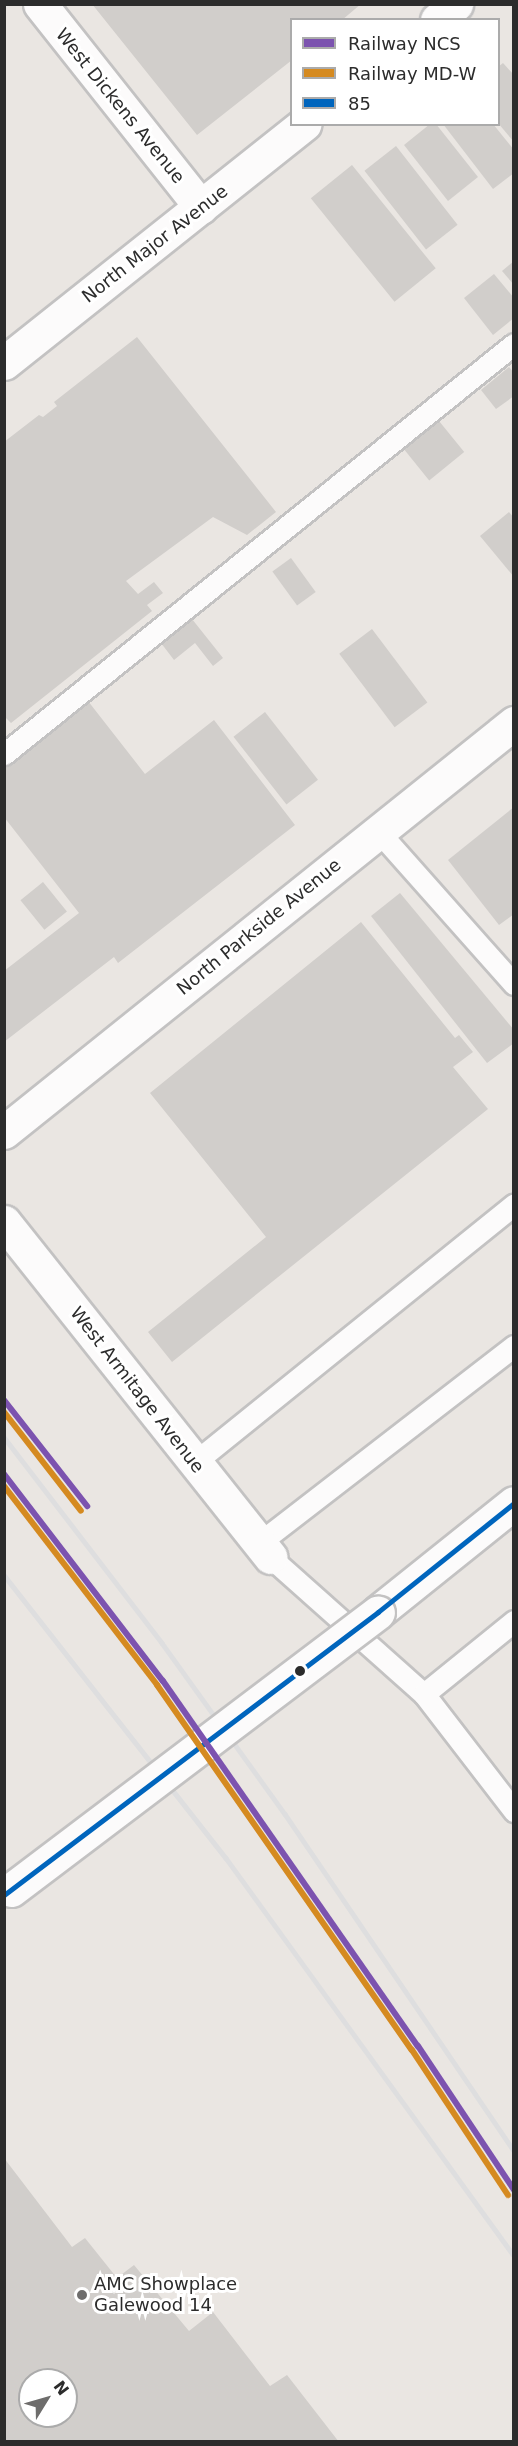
<!DOCTYPE html>
<style>
body{margin:0}
#map{position:relative;width:518px;height:2446px;overflow:hidden;background:#eae6e2;font-family:"DejaVu Sans",sans-serif}
div>[style]{position:absolute}
.building>*{inset:0;background:#d1cecb;transform-origin:0 0}
.roads{filter:drop-shadow(2px 0 #c3c2c2) drop-shadow(-2px 0 #c3c2c2) drop-shadow(0 2px #c3c2c2) drop-shadow(0 -2px #c3c2c2)}
.service>*{height:21px;margin:-10.5px;padding:0 10.5px;transform-origin:10.5px;border-radius:10.5px;background:#fcfbfb}
.minor>*{height:33px;margin:-16.5px;padding:0 16.5px;transform-origin:16.5px;border-radius:16.5px;background:#fcfbfb}
.tertiary>*{height:33px;margin:-16.5px;padding:0 16.5px;transform-origin:16.5px;border-radius:16.5px;background:#fcfbfb}
.rail>*{height:4.5px;margin:-2.25px;padding:0 2.25px;transform-origin:2.25px;border-radius:2.25px;background:#dededf}
.bridges{filter:drop-shadow(2px 0 #c3c2c2) drop-shadow(-2px 0 #c3c2c2) drop-shadow(0 2px #c3c2c2) drop-shadow(0 -2px #c3c2c2)}
.tertiary-bridge>*{height:33px;margin:-16.5px;padding:0 16.5px;transform-origin:16.5px;border-radius:16.5px;background:#fcfbfb}
.bus-1>*{height:4.5px;margin:-2.25px;padding:0 2.25px;transform-origin:2.25px;border-radius:2.25px;background:#0065bd}
.rail-1>*{height:6px;margin:-3px;padding:0 3px;transform-origin:3px;border-radius:3px;background:#7c53af}
.rail-2>*{height:6px;margin:-3px;padding:0 3px;transform-origin:3px;border-radius:3px;background:#d58a20}
.dots>*{width:16px;height:16px;translate:-50% -50%;box-sizing:border-box;border:3px solid #fff;border-radius:50%}
span{translate:-50% -50%;white-space:nowrap;text-align:center;line-height:1.15;-webkit-text-stroke:6px #fff;paint-order:stroke}
.street-label{font-size:18px;color:#2c2c2c}
.poi-label{font-size:18px;color:#2c2c2c}
.left{translate:0 -50%;text-align:left}
.frame{position:absolute;inset:0;border:6px solid #2c2c2c;pointer-events:none}
.legend{position:absolute;left:290px;top:18px;width:210px;height:108px;box-sizing:border-box;background:#fff;border:2px solid #ababab;margin:0;padding:8px 10px;list-style:none;font-size:18px;color:#2c2c2c}
.legend li{display:flex;align-items:center;gap:12px;height:30px}
.legend b{width:30px;border:2px solid #ababab}
.north{position:absolute;left:18px;top:2368px;width:60px;height:60px;box-sizing:border-box;background:#fff;border:2px solid #ababab;border-radius:50%;rotate:53deg;font-size:16px;font-weight:700;line-height:24px;text-align:center;color:#2c2c2c}
.north::after{content:'';display:block;margin:auto;width:21px;height:27px;background:#6e6d6c;clip-path:polygon(50% 0,100% 100%,50% 72%,0 100%)}
</style>
<div id="map">
<div class="building">
<i style="clip-path:polygon(92px 4px,361px 4px,342px 20px,292px 20px,292px 60px,197px 135px)"></i>
<i style="clip-path:polygon(503px 63px,514px 75px,514px 142px,498px 123px,498px 67px)"></i>
<i style="clip-path:polygon(430px 124px,436px 124px,478px 177px,448px 201px,404px 145px)"></i>
<i style="clip-path:polygon(443px 124px,493px 124px,514px 150px,514px 173px,493px 189px)"></i>
<i style="left:396px;top:146px;width:100px;height:40px;rotate:52deg"></i>
<i style="left:352px;top:165px;width:133px;height:53px;rotate:51deg"></i>
<i style="clip-path:polygon(514px 261px,514px 285px,502px 271px)"></i>
<i style="clip-path:polygon(494px 274px,514px 298px,514px 318px,493px 335px,464px 298px)"></i>
<i style="clip-path:polygon(137px 337px,276px 512px,247px 535px,213px 517px,126px 581px,138px 594px,154px 582px,163px 593px,147px 605px,152px 611px,11px 723px,4px 716px,4px 442px,39px 415px,43px 417px,57px 406px,54px 402px)"></i>
<i style="clip-path:polygon(509px 367px,514px 373px,514px 396px,496px 409px,481px 390px)"></i>
<i style="left:439px;top:421px;width:40px;height:45px;rotate:51deg"></i>
<i style="clip-path:polygon(509px 512px,514px 518px,514px 577px,480px 536px)"></i>
<i style="left:291px;top:558px;width:42px;height:23px;rotate:54deg"></i>
<i style="clip-path:polygon(192px 619px,223px 658px,213px 666px,195px 643px,174px 660px,161px 643px)"></i>
<i style="left:372px;top:629px;width:92px;height:41px;rotate:53deg"></i>
<i style="clip-path:polygon(88px 701px,145px 774px,214px 720px,295px 825px,118px 963px,114px 957px,4px 1042px,4px 971px,79px 913px,4px 817px,4px 766px)"></i>
<i style="left:265px;top:712px;width:86px;height:40px;rotate:52deg"></i>
<i style="clip-path:polygon(514px 807px,514px 914px,499px 925px,448px 860px)"></i>
<i style="left:43px;top:882px;width:38px;height:29px;rotate:51deg"></i>
<i style="clip-path:polygon(400px 893px,514px 1030px,514px 1043px,487px 1063px,371px 916px)"></i>
<i style="clip-path:polygon(361px 922px,455px 1038px,459px 1035px,473px 1052px,453px 1067px,488px 1109px,172px 1362px,148px 1332px,266px 1237px,150px 1093px)"></i>
<i style="clip-path:polygon(evenodd,4px 2158px,72px 2247px,85px 2238px,117px 2278px,134px 2265px,189px 2331px,213px 2312px,270px 2386px,287px 2375px,339px 2442px,4px 2442px,4px 2158px,30px 2380px,66px 2380px,66px 2416px,30px 2416px,30px 2380px)"></i>
</div>
<div class="roads">
<div class="service">
<i style="left:4px;top:754px;width:654px;rotate:-38.8deg"></i>
<i style="left:378px;top:831px;width:205px;rotate:48.4deg"></i>
<i style="left:195px;top:1462px;width:410px;rotate:-38.9deg"></i>
<i style="left:259px;top:1543px;width:322px;rotate:-37.7deg"></i>
<i style="left:270px;top:1557px;width:206px;rotate:41.7deg"></i>
<i style="left:424px;top:1694px;width:148px;rotate:52.4deg"></i>
<i style="left:424px;top:1694px;width:116px;rotate:-39deg"></i>
</div>
<div class="minor">
<i style="left:40px;top:4px;width:259px;rotate:51.6deg"></i>
<i style="left:437px;top:20px;width:25px;rotate:-40deg"></i>
<i style="left:4px;top:363px;width:384px;rotate:-38.5deg"></i>
<i style="left:4px;top:1132px;width:654px;rotate:-38.73deg"></i>
<i style="left:4px;top:1222px;width:428px;rotate:51.5deg"></i>
</div>
<div class="tertiary">
<i style="left:378px;top:1612px;width:174px;rotate:-38.7deg"></i>
</div>
</div>
<div class="rail">
<i style="left:4px;top:1437px;width:260px;rotate:52.5deg"></i>
<i style="left:162px;top:1643px;width:211px;rotate:54.3deg"></i>
<i style="left:285px;top:1814px;width:407px;rotate:55.8deg"></i>
<i style="left:4px;top:1575px;width:360px;rotate:51.9deg"></i>
<i style="left:226px;top:1858px;width:491px;rotate:54.1deg"></i>
</div>
<div class="bridges">
<div class="tertiary-bridge">
<i style="left:11px;top:1890px;width:460px;rotate:-37.1deg"></i>
</div>
</div>
<div class="bus-1">
<i style="left:4px;top:1895px;width:469px;rotate:-37.1deg"></i>
<i style="left:378px;top:1612px;width:174px;rotate:-38.7deg"></i>
</div>
<div class="rail-1">
<i style="left:4px;top:1400px;width:135px;rotate:51.9deg"></i>
<i style="left:4px;top:1474px;width:261px;rotate:52.5deg"></i>
<i style="left:163px;top:1681px;width:445px;rotate:55.1deg"></i>
<i style="left:418px;top:2046px;width:173px;rotate:56.3deg"></i>
</div>
<div class="rail-2">
<i style="left:4px;top:1412px;width:125px;rotate:52.1deg"></i>
<i style="left:4px;top:1486px;width:251px;rotate:52.4deg"></i>
<i style="left:157px;top:1685px;width:445px;rotate:55.1deg"></i>
<i style="left:412px;top:2050px;width:174px;rotate:56.5deg"></i>
</div>
<div class="dots">
<i style="left:300px;top:1671px;background:#2c2c2c"></i>
<i style="left:82px;top:2295px;background:#6e6d6c"></i>
</div>
<div class="street-label">
<span style="left:120px;top:106px;rotate:51deg">West Dickens Avenue</span>
<span style="left:155px;top:244px;rotate:-38deg">North Major Avenue</span>
<span style="left:259px;top:927px;rotate:-39deg">North Parkside Avenue</span>
<span style="left:137px;top:1390px;rotate:52deg">West Armitage Avenue</span>
</div>
<div class="poi-label">
<span class="left" style="left:94px;top:2295px">AMC Showplace<br>Galewood 14</span>
</div>
<div class="frame"></div>
<ul class="legend">
<li><b style="height:8px;background:#7c53af"></b>Railway NCS</li>
<li><b style="height:8px;background:#d58a20"></b>Railway MD-W</li>
<li><b style="height:8px;background:#0065bd"></b>85</li>
</ul>
<div class="north">N</div>
</div>
